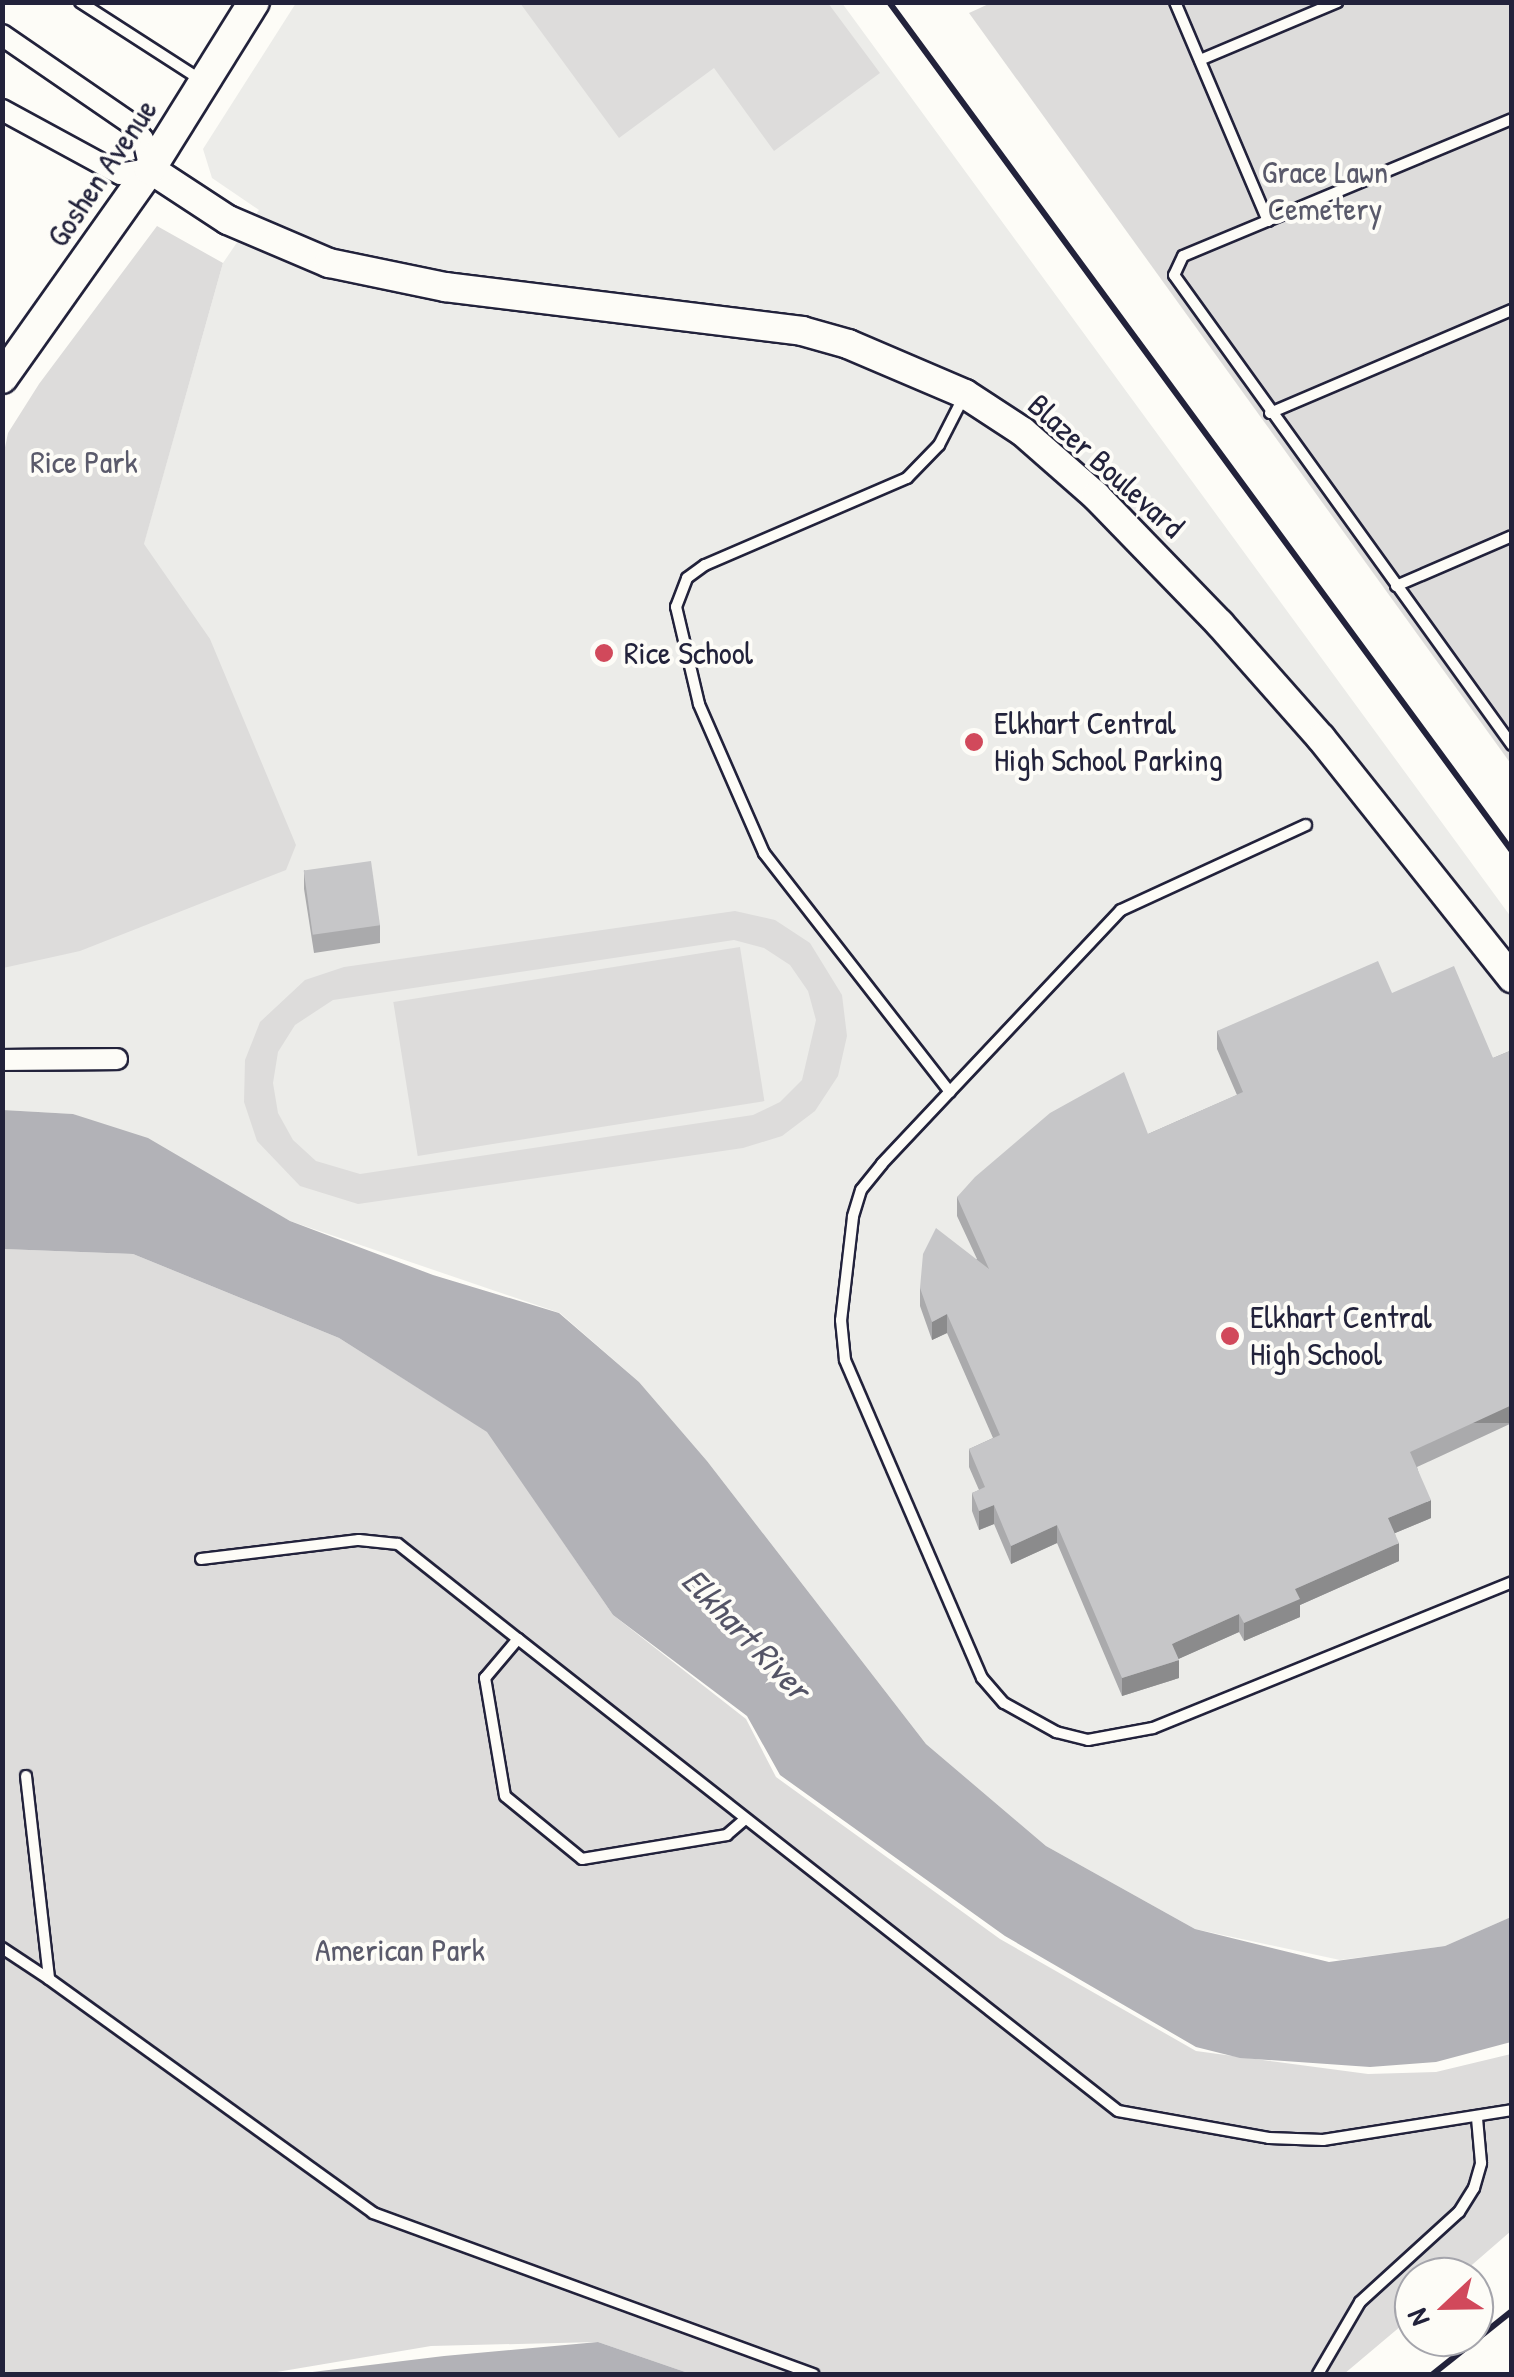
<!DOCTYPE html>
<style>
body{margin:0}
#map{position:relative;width:1514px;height:2377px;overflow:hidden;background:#fdfcf7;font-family:"Patrick Hand",sans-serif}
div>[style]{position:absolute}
.built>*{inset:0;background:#ecece9}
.green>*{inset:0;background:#dddcdb;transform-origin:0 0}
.water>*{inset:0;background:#b2b2b7}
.roads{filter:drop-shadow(2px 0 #22223b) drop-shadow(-2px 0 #22223b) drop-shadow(0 2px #22223b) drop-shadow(0 -2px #22223b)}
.service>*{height:10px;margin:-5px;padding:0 5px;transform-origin:5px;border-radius:5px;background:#fdfcf7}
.minor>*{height:20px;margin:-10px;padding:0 10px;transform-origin:10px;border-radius:10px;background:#fdfcf7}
.secondary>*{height:28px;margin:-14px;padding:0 14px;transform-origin:14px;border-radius:14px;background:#fdfcf7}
.primary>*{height:30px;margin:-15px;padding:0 15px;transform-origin:15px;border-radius:15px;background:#fdfcf7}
.rail>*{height:6px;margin:-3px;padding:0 3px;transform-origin:3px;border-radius:3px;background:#22223b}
.wall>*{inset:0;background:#aaaaac}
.shaded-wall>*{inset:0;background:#8b8b8c;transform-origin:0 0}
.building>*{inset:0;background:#c6c6c8;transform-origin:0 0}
.dots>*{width:28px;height:28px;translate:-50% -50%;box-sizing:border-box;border:5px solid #fdfcf7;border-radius:50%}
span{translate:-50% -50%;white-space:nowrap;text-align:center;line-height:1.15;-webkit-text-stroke:8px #fdfcf7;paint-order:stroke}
.street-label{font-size:32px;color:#22223b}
.park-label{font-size:32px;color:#5a5a6b}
.poi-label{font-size:32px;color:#22223b}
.left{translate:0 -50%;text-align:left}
.water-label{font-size:35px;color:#545466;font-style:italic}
.frame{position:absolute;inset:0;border:5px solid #22223b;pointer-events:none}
.north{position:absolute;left:1394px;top:2257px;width:100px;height:100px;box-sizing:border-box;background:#fdfcf7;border:2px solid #a5a5ac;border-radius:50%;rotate:248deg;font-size:28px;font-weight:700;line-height:40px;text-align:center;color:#22223b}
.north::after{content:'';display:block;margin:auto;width:35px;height:45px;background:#d1495b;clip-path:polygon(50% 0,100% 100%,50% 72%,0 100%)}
</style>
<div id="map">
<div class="built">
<i style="clip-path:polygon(296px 3px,842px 3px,1511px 917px,1511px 1917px,1445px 1946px,1340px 1960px,1195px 1929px,1046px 1846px,926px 1744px,707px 1461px,639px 1382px,560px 1313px,290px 1221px,139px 1140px,73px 1114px,3px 1110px,2px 616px,144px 543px,223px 263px,259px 210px,212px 178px,203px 149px)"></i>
</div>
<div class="green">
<i style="clip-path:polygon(993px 2px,1511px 3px,1511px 764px,969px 13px)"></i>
<i style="clip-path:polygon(520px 3px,828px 3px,880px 73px,774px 151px,714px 68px,619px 138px)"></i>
<i style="clip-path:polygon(157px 226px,223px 263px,144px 544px,210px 639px,296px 845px,286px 870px,80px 951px,3px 968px,3px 457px,8px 433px,39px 384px)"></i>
<i style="clip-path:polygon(evenodd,735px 911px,775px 920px,810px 943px,842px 995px,847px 1036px,838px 1076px,815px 1111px,782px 1136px,743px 1148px,358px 1204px,300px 1186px,257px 1141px,244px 1102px,245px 1060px,260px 1022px,305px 980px,344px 967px,735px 911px,734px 940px,764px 948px,790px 965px,808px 991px,816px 1020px,802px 1080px,780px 1102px,753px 1115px,360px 1174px,316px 1161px,293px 1140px,278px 1113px,273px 1083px,278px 1052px,295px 1025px,333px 1000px,734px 940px)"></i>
<i style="left:740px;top:947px;width:156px;height:351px;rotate:81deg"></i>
<i style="clip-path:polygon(3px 1249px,133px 1254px,339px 1338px,488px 1432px,613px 1615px,746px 1719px,776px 1777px,1000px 1939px,1196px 2051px,1368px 2074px,1436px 2072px,1511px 2054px,1511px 2231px,1458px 2277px,1414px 2277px,1414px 2315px,1344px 2374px,691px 2374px,598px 2342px,431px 2346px,265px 2374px,3px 2374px)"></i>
</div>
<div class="water">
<i style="clip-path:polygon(3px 1110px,73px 1114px,148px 1138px,290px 1221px,433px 1275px,559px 1313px,639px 1382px,707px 1461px,926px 1744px,1046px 1846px,1195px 1929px,1329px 1962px,1445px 1946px,1511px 1917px,1511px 2042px,1436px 2062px,1370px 2067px,1240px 2058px,1196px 2047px,1005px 1936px,780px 1775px,747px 1716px,613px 1615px,487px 1432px,339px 1338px,133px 1254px,3px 1249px)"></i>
<i style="clip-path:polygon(598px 2342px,691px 2374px,296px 2374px,444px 2356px)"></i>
</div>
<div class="roads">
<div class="service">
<i style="left:80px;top:2px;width:144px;rotate:32.8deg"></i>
<i style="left:1175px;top:2px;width:238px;rotate:67deg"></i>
<i style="left:1200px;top:60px;width:149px;rotate:-22.9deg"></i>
<i style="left:1512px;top:119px;width:356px;rotate:157.4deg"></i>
<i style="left:1183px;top:256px;width:21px;rotate:115deg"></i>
<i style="left:1174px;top:275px;width:579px;rotate:54.28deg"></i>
<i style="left:1270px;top:413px;width:263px;rotate:-23.1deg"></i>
<i style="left:1396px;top:586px;width:126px;rotate:-23.3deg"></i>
<i style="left:1306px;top:825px;width:204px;rotate:155.3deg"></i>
<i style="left:1121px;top:910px;width:349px;rotate:133.3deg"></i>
<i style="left:882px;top:1164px;width:33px;rotate:129deg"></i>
<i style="left:861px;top:1190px;width:28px;rotate:107deg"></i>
<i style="left:853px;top:1217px;width:104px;rotate:96.6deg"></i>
<i style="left:841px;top:1320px;width:40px;rotate:84.3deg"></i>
<i style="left:845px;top:1360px;width:346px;rotate:66.7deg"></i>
<i style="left:982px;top:1678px;width:33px;rotate:49deg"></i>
<i style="left:1004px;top:1703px;width:60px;rotate:29.1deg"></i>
<i style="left:1056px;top:1732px;width:33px;rotate:14deg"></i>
<i style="left:1088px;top:1740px;width:66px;rotate:-10.5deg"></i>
<i style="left:1153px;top:1728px;width:388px;rotate:-22.1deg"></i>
<i style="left:950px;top:1092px;width:303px;rotate:-127.9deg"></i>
<i style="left:764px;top:853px;width:163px;rotate:-113.6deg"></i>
<i style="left:699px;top:704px;width:100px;rotate:-103.3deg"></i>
<i style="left:676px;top:607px;width:31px;rotate:-69deg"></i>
<i style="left:687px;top:578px;width:22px;rotate:-36deg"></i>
<i style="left:705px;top:565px;width:220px;rotate:-23.3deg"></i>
<i style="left:907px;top:478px;width:46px;rotate:-45.9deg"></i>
<i style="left:939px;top:445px;width:53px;rotate:-62.9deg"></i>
<i style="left:201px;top:1559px;width:159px;rotate:-6.9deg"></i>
<i style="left:359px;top:1540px;width:39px;rotate:6deg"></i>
<i style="left:398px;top:1544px;width:153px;rotate:38.4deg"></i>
<i style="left:26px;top:1776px;width:204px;rotate:83.5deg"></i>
<i style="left:49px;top:1979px;width:400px;rotate:35.8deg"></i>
<i style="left:373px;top:2213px;width:469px;rotate:20.1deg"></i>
<i style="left:744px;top:1820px;width:23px;rotate:139deg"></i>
<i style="left:727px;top:1835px;width:147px;rotate:170.6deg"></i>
<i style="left:582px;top:1859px;width:99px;rotate:-140.7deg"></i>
<i style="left:505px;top:1796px;width:120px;rotate:-99.6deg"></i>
<i style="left:485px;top:1678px;width:51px;rotate:-49.8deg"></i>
<i style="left:518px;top:1639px;width:763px;rotate:38.19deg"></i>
<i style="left:1118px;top:2111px;width:153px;rotate:10.1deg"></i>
<i style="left:1269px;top:2138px;width:54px;rotate:2.1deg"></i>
<i style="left:1323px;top:2140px;width:191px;rotate:-9deg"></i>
<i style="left:2px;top:1948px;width:56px;rotate:33.4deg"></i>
<i style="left:1318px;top:2374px;width:83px;rotate:-59.7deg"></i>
<i style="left:1360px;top:2302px;width:134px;rotate:-42.3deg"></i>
<i style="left:1459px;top:2212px;width:28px;rotate:-58deg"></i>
<i style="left:1474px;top:2188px;width:26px;rotate:-74deg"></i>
<i style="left:1481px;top:2163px;width:45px;rotate:-95.1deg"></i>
</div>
<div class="minor">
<i style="left:2px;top:35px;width:155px;rotate:34.5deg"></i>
<i style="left:130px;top:123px;width:21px;rotate:51deg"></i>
<i style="left:143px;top:139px;width:31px;rotate:77deg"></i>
<i style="left:150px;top:169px;width:30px;rotate:171deg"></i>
<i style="left:120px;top:174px;width:134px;rotate:-151.5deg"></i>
<i style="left:2px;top:1060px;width:115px;rotate:-0.5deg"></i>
</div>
<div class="secondary">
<i style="left:150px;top:169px;width:93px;rotate:33.2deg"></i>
<i style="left:228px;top:220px;width:110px;rotate:23.1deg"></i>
<i style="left:329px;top:263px;width:118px;rotate:11.7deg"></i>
<i style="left:445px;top:287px;width:360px;rotate:7deg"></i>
<i style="left:802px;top:331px;width:48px;rotate:15.8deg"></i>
<i style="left:848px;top:344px;width:127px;rotate:23.1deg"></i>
<i style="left:965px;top:394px;width:69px;rotate:33.2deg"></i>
<i style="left:1023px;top:432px;width:97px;rotate:41.2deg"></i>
<i style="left:1096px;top:496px;width:178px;rotate:45.9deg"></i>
<i style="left:1220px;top:624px;width:152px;rotate:48.5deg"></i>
<i style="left:1321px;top:738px;width:307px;rotate:51.5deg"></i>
</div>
<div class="primary">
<i style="left:2px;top:378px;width:256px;rotate:-54.7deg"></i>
<i style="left:150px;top:169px;width:197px;rotate:-58.1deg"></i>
</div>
</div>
<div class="rail">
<i style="left:889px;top:2px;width:1053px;rotate:53.73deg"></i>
<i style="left:1433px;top:2374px;width:101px;rotate:-38.6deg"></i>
</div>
<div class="wall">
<i style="clip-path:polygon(304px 870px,380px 925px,380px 943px,314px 953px,304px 889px)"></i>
<i style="clip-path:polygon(1392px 993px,1493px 1058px,1512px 1050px,1512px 1423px,1417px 1467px,1431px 1518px,1395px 1533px,1399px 1561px,1300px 1605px,1300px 1617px,1244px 1641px,1239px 1632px,1178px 1659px,1179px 1678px,1122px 1696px,1057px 1543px,1011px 1564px,994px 1524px,979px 1530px,972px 1511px,972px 1493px,979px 1490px,969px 1467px,969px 1449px,993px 1438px,947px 1333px,932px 1340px,920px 1306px,920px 1288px,977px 1259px,957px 1216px,957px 1197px,1148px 1134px,1237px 1095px,1217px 1049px,1217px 1031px)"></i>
</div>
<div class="shaded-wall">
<i style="clip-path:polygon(947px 1314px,947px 1333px,932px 1340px,932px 1322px)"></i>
<i style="left:1512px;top:1405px;width:18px;height:112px;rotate:90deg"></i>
<i style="clip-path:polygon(1431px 1500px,1431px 1518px,1388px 1536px,1388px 1518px)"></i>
<i style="clip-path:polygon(994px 1505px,994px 1524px,979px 1530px,979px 1511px)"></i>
<i style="clip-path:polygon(1057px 1525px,1057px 1543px,1011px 1564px,1011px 1546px)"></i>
<i style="clip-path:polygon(1399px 1543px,1399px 1561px,1300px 1605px,1300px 1617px,1244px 1641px,1244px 1623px,1295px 1589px)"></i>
<i style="clip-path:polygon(1239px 1614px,1239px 1632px,1172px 1662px,1172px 1644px)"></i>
<i style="clip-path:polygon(1179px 1660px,1179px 1678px,1122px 1696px,1122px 1678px)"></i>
</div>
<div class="building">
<i style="left:371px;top:861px;width:65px;height:68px;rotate:82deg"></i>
<i style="clip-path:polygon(1378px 961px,1392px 993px,1454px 966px,1493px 1058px,1512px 1050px,1512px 1405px,1410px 1452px,1431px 1500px,1388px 1518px,1399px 1543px,1295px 1589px,1300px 1599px,1244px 1623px,1239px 1614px,1172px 1644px,1179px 1660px,1122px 1678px,1057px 1525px,1011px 1546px,994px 1505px,979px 1511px,972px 1493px,985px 1487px,969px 1449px,1000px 1435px,947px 1314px,932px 1322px,920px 1288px,923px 1254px,936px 1228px,989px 1269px,957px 1197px,975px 1177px,1050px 1113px,1124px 1072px,1148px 1134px,1243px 1092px,1217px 1031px)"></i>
</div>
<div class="dots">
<i style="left:604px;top:653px;background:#d1495b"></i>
<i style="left:974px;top:742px;background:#d1495b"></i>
<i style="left:1230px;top:1336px;background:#d1495b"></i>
</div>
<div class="street-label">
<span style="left:102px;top:173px;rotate:-56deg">Goshen Avenue</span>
<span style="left:1106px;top:466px;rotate:42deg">Blazer Boulevard</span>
</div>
<div class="park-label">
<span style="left:1325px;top:191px">Grace Lawn<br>Cemetery</span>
<span style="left:84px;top:462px">Rice Park</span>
<span style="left:400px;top:1950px">American Park</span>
</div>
<div class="poi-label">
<span class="left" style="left:624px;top:653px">Rice School</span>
<span class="left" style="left:994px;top:742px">Elkhart Central<br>High School Parking</span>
<span class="left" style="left:1250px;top:1336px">Elkhart Central<br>High School</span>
</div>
<div class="water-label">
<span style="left:746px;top:1634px;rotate:46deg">Elkhart River</span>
</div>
<div class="frame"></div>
<div class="north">N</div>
</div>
